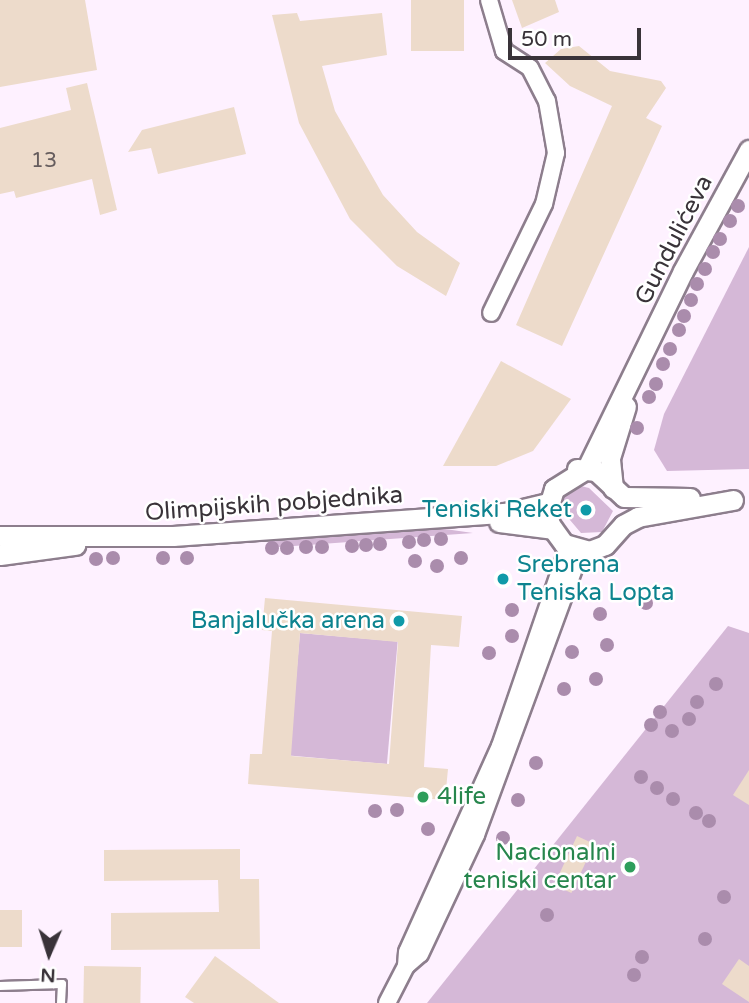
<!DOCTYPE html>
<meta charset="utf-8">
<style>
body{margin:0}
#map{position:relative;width:749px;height:1003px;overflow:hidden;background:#fef1ff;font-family:"Varela Round",sans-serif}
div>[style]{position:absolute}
.green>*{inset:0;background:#d5b8d7;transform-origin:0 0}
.building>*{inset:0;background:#eddbcb;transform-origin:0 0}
.roads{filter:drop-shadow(2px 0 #8d7e8d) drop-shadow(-2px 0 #8d7e8d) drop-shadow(0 2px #8d7e8d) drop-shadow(0 -2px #8d7e8d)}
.service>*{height:8px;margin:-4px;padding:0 4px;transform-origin:4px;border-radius:4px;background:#fff}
.minor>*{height:16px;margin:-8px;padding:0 8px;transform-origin:8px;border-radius:8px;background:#fff}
.tertiary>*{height:19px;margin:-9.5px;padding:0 9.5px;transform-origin:9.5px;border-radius:9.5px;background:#fff}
.trees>*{width:14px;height:14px;margin:-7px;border-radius:50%;background:#aa8cac}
.dots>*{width:19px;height:19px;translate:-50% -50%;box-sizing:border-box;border:4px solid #fff;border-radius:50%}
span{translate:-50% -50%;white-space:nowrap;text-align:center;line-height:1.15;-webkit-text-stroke:5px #fff;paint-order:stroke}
.number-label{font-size:21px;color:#665d5e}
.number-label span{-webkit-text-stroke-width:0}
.street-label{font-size:24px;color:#393339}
.culture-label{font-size:24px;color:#0d838f}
.right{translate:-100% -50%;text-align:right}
.left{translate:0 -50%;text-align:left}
.leisure-label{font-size:24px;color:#27864d}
.north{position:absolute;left:14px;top:919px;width:70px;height:70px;-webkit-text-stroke:5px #fff;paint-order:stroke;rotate:183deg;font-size:19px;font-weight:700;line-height:28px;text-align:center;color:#393339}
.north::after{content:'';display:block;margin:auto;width:24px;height:32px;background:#393339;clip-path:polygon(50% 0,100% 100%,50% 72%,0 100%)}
.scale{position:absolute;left:508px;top:28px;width:133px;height:32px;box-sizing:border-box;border:4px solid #393339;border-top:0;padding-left:9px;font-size:21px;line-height:24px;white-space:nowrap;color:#393339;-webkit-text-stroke:5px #fff;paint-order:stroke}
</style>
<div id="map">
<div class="green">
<i style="clip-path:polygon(749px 247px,749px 469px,667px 471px,654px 450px,664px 414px)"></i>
<i style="clip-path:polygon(581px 486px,589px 488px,613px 511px,602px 532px,581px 533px,564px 513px,556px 511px,561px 495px)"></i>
<i style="clip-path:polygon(438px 528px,473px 533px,266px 548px,270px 540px)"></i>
<i style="clip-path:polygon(728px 626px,749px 633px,749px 1003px,427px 1003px)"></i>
<i style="left:300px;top:633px;width:98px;height:123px;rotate:5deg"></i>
</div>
<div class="building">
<i style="clip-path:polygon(0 0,85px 0,97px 70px,0 87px)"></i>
<i style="left:411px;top:0;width:53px;height:51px"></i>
<i style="clip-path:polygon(512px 0,555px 0,559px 12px,522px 28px)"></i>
<i style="clip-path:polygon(297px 13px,300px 21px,382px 13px,387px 55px,322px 66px,335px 111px,383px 195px,417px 232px,460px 263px,446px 296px,397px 266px,350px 219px,299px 123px,272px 15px)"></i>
<i style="clip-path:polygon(579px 46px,610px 71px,661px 81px,666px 88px,646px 118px,662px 126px,562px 346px,516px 325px,612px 106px,570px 86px,545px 63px,561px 49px)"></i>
<i style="clip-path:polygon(87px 83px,117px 210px,100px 215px,92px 179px,16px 198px,14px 191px,0 194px,0 128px,71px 110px,66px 88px)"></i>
<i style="clip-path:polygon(234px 107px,246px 154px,158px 174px,151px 148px,128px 152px,142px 130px)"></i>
<i style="clip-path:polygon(501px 361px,571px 399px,533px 451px,496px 466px,443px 466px)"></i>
<i style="clip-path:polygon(evenodd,265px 598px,462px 616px,459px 647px,431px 645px,424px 767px,448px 769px,445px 800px,248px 784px,250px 754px,262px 754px,272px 631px,262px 630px,265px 598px,300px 633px,398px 642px,389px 764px,291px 756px,300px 633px)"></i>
<i style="clip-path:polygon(749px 770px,749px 805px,733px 795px)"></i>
<i style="left:577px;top:836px;width:19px;height:54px;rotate:25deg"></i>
<i style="clip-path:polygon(240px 849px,240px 879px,259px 879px,260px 949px,111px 950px,111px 913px,219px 912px,218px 880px,104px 881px,104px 850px)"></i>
<i style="left:0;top:910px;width:22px;height:37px"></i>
<i style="clip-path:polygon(215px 956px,279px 1003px,194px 1003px,185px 997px)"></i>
<i style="clip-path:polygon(739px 959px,749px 966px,749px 1002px,722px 984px)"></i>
<i style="left:84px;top:966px;width:57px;height:37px;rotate:1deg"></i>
</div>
<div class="roads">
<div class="service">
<i style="left:0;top:986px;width:62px;rotate:-1.8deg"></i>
<i style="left:62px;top:984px;width:19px;rotate:93deg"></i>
</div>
<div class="minor">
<i style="left:489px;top:0;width:53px;rotate:73.6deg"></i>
<i style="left:504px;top:51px;width:31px;rotate:33deg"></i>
<i style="left:530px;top:68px;width:37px;rotate:63deg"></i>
<i style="left:547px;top:101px;width:53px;rotate:80.2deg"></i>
<i style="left:556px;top:153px;width:52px;rotate:103.2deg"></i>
<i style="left:544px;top:204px;width:121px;rotate:115.9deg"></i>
<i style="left:406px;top:966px;width:14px;rotate:-86deg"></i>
<i style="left:407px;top:952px;width:226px;rotate:-65.7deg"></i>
<i style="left:500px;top:746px;width:210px;rotate:-71.1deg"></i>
<i style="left:387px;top:1003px;width:42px;rotate:-62.8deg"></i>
<i style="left:406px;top:966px;width:18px;rotate:-41deg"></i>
<i style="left:420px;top:954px;width:132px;rotate:-64.8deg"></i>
<i style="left:476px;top:835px;width:302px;rotate:-69.8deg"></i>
</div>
<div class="tertiary">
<i style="left:577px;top:469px;width:19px;rotate:6deg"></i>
<i style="left:596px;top:471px;width:38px;rotate:43deg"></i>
<i style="left:624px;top:497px;width:66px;rotate:0.9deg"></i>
<i style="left:613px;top:488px;width:30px;rotate:-96deg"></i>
<i style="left:610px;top:458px;width:54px;rotate:-72.9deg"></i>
<i style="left:733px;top:500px;width:97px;rotate:169.9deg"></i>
<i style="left:638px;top:517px;width:17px;rotate:152deg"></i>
<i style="left:623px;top:525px;width:27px;rotate:132deg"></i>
<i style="left:605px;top:545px;width:17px;rotate:159deg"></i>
<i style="left:589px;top:551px;width:26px;rotate:-164deg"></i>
<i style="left:564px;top:544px;width:24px;rotate:-126deg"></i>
<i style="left:550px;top:525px;width:13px;rotate:-103deg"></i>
<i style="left:547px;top:512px;width:24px;rotate:-73deg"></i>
<i style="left:554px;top:489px;width:39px;rotate:-32deg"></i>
<i style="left:587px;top:468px;width:219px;rotate:-64deg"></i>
<i style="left:683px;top:271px;width:138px;rotate:-61.4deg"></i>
<i style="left:499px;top:522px;width:54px;rotate:7.4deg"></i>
<i style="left:0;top:536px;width:173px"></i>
<i style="left:173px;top:536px;width:334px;rotate:-4deg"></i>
<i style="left:506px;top:513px;width:43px;rotate:-13.4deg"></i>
<i style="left:0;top:555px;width:76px;rotate:-7.6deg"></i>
</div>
</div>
<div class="trees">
<i style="left:738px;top:206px"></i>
<i style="left:730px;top:221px"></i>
<i style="left:720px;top:239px"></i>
<i style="left:713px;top:252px"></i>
<i style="left:705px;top:269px"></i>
<i style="left:697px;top:284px"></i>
<i style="left:691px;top:300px"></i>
<i style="left:684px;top:316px"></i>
<i style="left:679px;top:330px"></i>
<i style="left:670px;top:349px"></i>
<i style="left:663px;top:364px"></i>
<i style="left:656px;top:384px"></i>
<i style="left:649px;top:397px"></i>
<i style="left:637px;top:428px"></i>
<i style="left:441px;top:539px"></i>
<i style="left:424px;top:540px"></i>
<i style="left:409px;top:542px"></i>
<i style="left:380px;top:544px"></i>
<i style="left:366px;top:545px"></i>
<i style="left:352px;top:546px"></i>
<i style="left:306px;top:547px"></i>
<i style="left:322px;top:547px"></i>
<i style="left:272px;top:548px"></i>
<i style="left:287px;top:548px"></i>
<i style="left:113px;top:558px"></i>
<i style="left:163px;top:558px"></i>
<i style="left:187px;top:558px"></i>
<i style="left:461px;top:558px"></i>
<i style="left:96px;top:559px"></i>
<i style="left:415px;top:561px"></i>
<i style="left:437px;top:566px"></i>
<i style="left:646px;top:603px"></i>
<i style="left:512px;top:610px"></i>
<i style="left:600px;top:614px"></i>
<i style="left:512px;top:636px"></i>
<i style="left:607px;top:645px"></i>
<i style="left:572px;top:652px"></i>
<i style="left:489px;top:653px"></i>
<i style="left:596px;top:679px"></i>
<i style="left:716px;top:684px"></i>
<i style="left:564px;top:689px"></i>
<i style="left:697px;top:702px"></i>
<i style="left:660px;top:712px"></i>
<i style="left:689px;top:719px"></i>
<i style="left:651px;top:725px"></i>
<i style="left:672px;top:731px"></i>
<i style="left:536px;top:763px"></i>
<i style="left:641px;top:777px"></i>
<i style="left:657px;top:788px"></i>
<i style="left:673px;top:799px"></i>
<i style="left:518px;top:800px"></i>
<i style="left:397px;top:810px"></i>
<i style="left:375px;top:811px"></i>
<i style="left:696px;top:813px"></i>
<i style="left:709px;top:821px"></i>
<i style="left:428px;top:829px"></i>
<i style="left:503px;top:838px"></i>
<i style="left:482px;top:882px"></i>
<i style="left:724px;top:897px"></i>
<i style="left:547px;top:915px"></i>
<i style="left:705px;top:939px"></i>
<i style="left:642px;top:957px"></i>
<i style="left:634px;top:975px"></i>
</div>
<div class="dots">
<i style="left:586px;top:510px;background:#0f9aa8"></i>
<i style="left:503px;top:579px;background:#0f9aa8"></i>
<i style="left:399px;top:621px;background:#0f9aa8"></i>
<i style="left:423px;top:797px;background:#2e9e5b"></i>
<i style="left:630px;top:867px;background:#2e9e5b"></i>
</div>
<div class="number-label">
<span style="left:44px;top:161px">13</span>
</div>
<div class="street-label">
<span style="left:674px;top:240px;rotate:-63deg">Gundulićeva</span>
<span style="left:274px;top:504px;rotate:-4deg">Olimpijskih pobjednika</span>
</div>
<div class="culture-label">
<span class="right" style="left:572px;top:510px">Teniski Reket</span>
<span class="left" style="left:517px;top:579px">Srebrena<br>Teniska Lopta</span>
<span class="right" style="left:385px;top:621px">Banjalučka arena</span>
</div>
<div class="leisure-label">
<span class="left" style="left:437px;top:797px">4life</span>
<span class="right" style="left:616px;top:867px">Nacionalni<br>teniski centar</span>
</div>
<div class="north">N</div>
<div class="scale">50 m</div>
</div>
